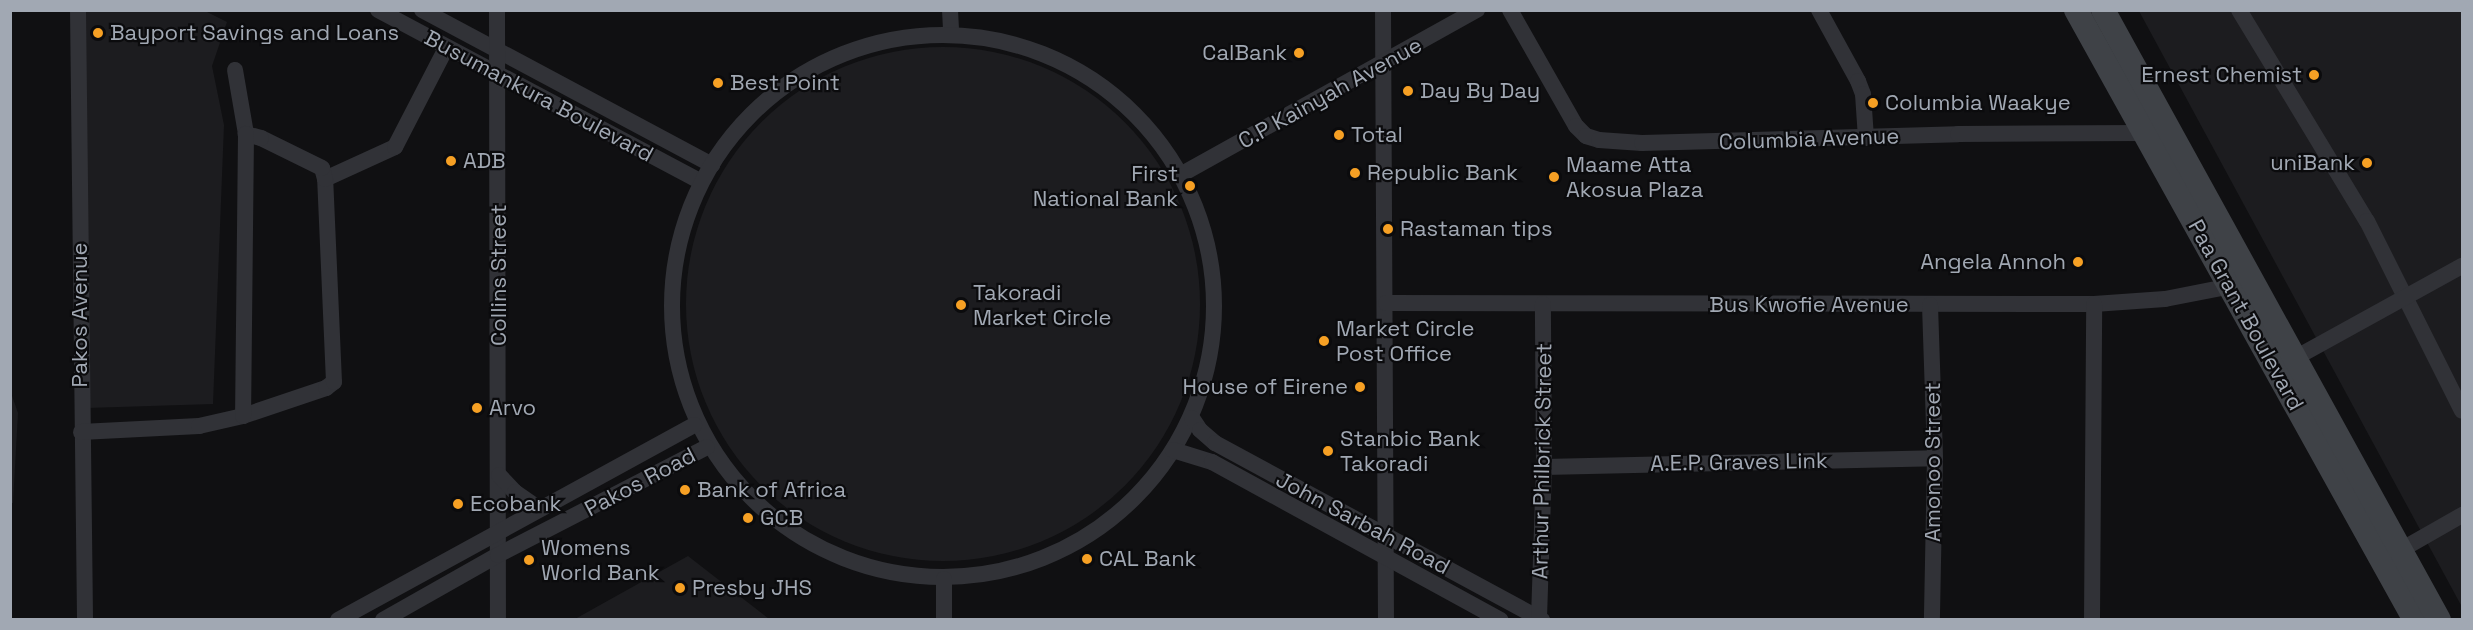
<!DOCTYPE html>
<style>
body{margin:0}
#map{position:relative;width:2473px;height:630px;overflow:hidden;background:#101012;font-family:"Space Grotesk",sans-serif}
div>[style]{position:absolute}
.built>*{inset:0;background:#1c1c1f}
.round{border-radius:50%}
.minor>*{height:16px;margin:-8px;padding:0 8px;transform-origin:8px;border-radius:8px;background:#313237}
.minor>.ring{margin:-8px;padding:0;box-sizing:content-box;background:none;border:16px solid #313237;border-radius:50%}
.secondary>*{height:24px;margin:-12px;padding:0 12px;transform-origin:12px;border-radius:12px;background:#3f4247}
.dots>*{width:16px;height:16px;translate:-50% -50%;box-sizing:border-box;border:3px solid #0b0b0d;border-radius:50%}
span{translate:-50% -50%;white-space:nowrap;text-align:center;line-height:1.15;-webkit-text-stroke:4.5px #0b0b0d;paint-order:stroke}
.poi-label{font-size:22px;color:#a1a8b3}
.left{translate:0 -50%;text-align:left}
.right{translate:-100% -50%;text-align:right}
.street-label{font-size:22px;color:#a1a8b3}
.frame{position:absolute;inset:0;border:12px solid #a1a8b3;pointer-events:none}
</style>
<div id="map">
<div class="built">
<i style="clip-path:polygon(79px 11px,205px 11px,227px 22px,212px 66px,224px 125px,213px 404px,87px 408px)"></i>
<i style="clip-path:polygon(2139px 11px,2462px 11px,2462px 607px)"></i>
<i class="round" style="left:686px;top:47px;width:514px;height:514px"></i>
<i style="clip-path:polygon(11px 393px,18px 413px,13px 503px,11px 503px)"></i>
<i style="clip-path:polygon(688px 556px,769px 619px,575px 619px)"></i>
</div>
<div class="minor">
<i style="left:78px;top:10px;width:610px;rotate:89.34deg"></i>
<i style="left:378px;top:10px;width:365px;rotate:28deg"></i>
<i style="left:422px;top:10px;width:329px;rotate:28.1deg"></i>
<i style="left:497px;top:10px;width:610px;rotate:89.91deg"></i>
<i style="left:950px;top:10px;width:22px;rotate:87deg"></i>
<i style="left:1383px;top:10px;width:610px;rotate:89.72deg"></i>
<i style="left:1510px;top:10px;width:133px;rotate:60.4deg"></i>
<i style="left:1576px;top:126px;width:14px;rotate:45deg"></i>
<i style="left:1586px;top:136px;width:14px;rotate:17deg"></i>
<i style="left:1599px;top:140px;width:43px;rotate:4deg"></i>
<i style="left:1642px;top:143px;width:316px;rotate:-1.6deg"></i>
<i style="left:1958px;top:134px;width:185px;rotate:-0.3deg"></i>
<i style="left:1819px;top:10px;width:81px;rotate:61.2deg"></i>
<i style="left:1858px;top:81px;width:14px;rotate:69deg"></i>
<i style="left:1863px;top:94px;width:44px;rotate:86.1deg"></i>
<i style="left:2239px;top:10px;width:247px;rotate:58.8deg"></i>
<i style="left:2367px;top:221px;width:212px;rotate:63.4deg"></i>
<i class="ring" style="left:672px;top:35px;width:526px;height:526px"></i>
<i style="left:235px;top:70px;width:65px;rotate:80.2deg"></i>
<i style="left:1182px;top:174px;width:338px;rotate:-29.1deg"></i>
<i style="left:325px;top:179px;width:77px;rotate:-24.6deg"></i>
<i style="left:395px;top:147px;width:111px;rotate:-62.7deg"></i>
<i style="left:1386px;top:303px;width:708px;rotate:0.08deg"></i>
<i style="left:2094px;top:304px;width:71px;rotate:-4deg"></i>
<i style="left:2165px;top:299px;width:67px;rotate:-11.1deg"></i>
<i style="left:1930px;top:305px;width:153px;rotate:88.1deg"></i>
<i style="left:1935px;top:458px;width:162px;rotate:91.1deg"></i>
<i style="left:2295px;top:358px;width:191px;rotate:-28.9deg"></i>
<i style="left:1192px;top:418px;width:14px;rotate:56deg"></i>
<i style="left:1200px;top:430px;width:20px;rotate:41deg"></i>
<i style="left:1215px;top:443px;width:372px;rotate:28.4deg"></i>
<i style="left:81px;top:432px;width:118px;rotate:-2.9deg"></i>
<i style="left:199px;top:426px;width:45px;rotate:-12.8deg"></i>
<i style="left:243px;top:416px;width:88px;rotate:-18.6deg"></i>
<i style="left:326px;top:388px;width:10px;rotate:-37deg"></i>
<i style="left:334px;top:382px;width:203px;rotate:-92.5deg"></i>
<i style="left:325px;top:179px;width:11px;rotate:-105deg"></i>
<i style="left:322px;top:168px;width:68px;rotate:-153.8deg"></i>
<i style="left:261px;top:138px;width:16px;rotate:-165deg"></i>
<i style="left:246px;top:134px;width:282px;rotate:90.6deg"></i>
<i style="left:1173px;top:450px;width:41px;rotate:17.1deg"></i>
<i style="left:1212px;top:462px;width:329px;rotate:28.7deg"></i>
<i style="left:1544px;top:467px;width:391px;rotate:-1.3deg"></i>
<i style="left:499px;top:475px;width:23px;rotate:47deg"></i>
<i style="left:515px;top:492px;width:29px;rotate:35deg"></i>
<i style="left:2392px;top:555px;width:81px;rotate:-29.7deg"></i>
<i style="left:1539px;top:618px;width:151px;rotate:-88.1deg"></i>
<i style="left:1544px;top:467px;width:163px;rotate:-90.4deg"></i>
<i style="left:338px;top:620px;width:406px;rotate:-28.7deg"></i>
<i style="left:383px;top:620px;width:132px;rotate:-29.5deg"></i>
<i style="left:498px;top:555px;width:235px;rotate:-27.3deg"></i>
<i style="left:944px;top:620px;width:41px;rotate:-90deg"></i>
<i style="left:2092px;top:620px;width:316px;rotate:-89.6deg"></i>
</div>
<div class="secondary">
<i style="left:2076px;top:10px;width:698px;rotate:60.94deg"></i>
<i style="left:2103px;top:10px;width:696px;rotate:61.15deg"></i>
</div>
<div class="dots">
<i style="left:98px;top:33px;background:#f6a024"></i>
<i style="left:1299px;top:53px;background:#f6a024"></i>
<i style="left:2314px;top:75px;background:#f6a024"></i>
<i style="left:718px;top:83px;background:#f6a024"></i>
<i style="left:1408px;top:91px;background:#f6a024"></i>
<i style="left:1873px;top:103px;background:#f6a024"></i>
<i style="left:1339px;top:135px;background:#f6a024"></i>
<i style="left:451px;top:161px;background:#f6a024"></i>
<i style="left:2367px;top:163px;background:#f6a024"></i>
<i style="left:1355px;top:173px;background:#f6a024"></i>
<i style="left:1554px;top:177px;background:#f6a024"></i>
<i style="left:1190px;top:186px;background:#f6a024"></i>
<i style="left:1388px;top:229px;background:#f6a024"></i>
<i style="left:2078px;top:262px;background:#f6a024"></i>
<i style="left:961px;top:305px;background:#f6a024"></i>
<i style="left:1324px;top:341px;background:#f6a024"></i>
<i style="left:1360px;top:387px;background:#f6a024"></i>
<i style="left:477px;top:408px;background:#f6a024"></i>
<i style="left:1328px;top:451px;background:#f6a024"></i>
<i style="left:685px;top:490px;background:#f6a024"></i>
<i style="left:458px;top:504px;background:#f6a024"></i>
<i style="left:748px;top:518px;background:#f6a024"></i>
<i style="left:1087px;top:559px;background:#f6a024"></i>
<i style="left:529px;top:560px;background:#f6a024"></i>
<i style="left:680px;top:588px;background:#f6a024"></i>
</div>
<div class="poi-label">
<span class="left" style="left:110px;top:33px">Bayport Savings and Loans</span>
<span class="right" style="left:1287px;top:53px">CalBank</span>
<span class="right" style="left:2302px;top:75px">Ernest Chemist</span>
<span class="left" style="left:730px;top:83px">Best Point</span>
<span class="left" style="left:1420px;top:91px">Day By Day</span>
<span class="left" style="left:1885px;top:103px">Columbia Waakye</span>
<span class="left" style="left:1351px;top:135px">Total</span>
<span class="left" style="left:463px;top:161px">ADB</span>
<span class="right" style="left:2355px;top:163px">uniBank</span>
<span class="left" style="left:1566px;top:177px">Maame Atta<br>Akosua Plaza</span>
<span class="right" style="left:1178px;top:186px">First<br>National Bank</span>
<span class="left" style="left:1367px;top:173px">Republic Bank</span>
<span class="left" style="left:1400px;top:229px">Rastaman tips</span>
<span class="right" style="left:2066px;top:262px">Angela Annoh</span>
<span class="left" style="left:973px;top:305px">Takoradi<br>Market Circle</span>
<span class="left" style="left:1336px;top:341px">Market Circle<br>Post Office</span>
<span class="right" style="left:1348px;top:387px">House of Eirene</span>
<span class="left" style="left:489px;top:408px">Arvo</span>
<span class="left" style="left:1340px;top:451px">Stanbic Bank<br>Takoradi</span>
<span class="left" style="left:697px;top:490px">Bank of Africa</span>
<span class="left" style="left:470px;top:504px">Ecobank</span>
<span class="left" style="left:760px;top:518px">GCB</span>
<span class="left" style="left:541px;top:560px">Womens<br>World Bank</span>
<span class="left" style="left:1099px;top:559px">CAL Bank</span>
<span class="left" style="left:692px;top:588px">Presby JHS</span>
</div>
<div class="street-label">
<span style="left:1330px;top:93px;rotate:-29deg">C.P Kainyah Avenue</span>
<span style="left:539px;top:96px;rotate:28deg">Busumankura Boulevard</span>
<span style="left:1809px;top:139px;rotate:-2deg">Columbia Avenue</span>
<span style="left:499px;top:275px;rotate:-90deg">Collins Street</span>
<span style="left:1809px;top:305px">Bus Kwofie Avenue</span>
<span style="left:80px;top:315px;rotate:-90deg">Pakos Avenue</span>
<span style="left:2246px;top:315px;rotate:61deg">Paa Grant Boulevard</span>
<span style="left:1542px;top:461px;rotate:-89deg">Arthur Philbrick Street</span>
<span style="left:1739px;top:462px;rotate:-1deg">A.E.P. Graves Link</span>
<span style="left:1933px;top:462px;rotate:-90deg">Amonoo Street</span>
<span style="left:640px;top:482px;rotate:-28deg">Pakos Road</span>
<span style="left:1363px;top:523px;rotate:28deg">John Sarbah Road</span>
</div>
<div class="frame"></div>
</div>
